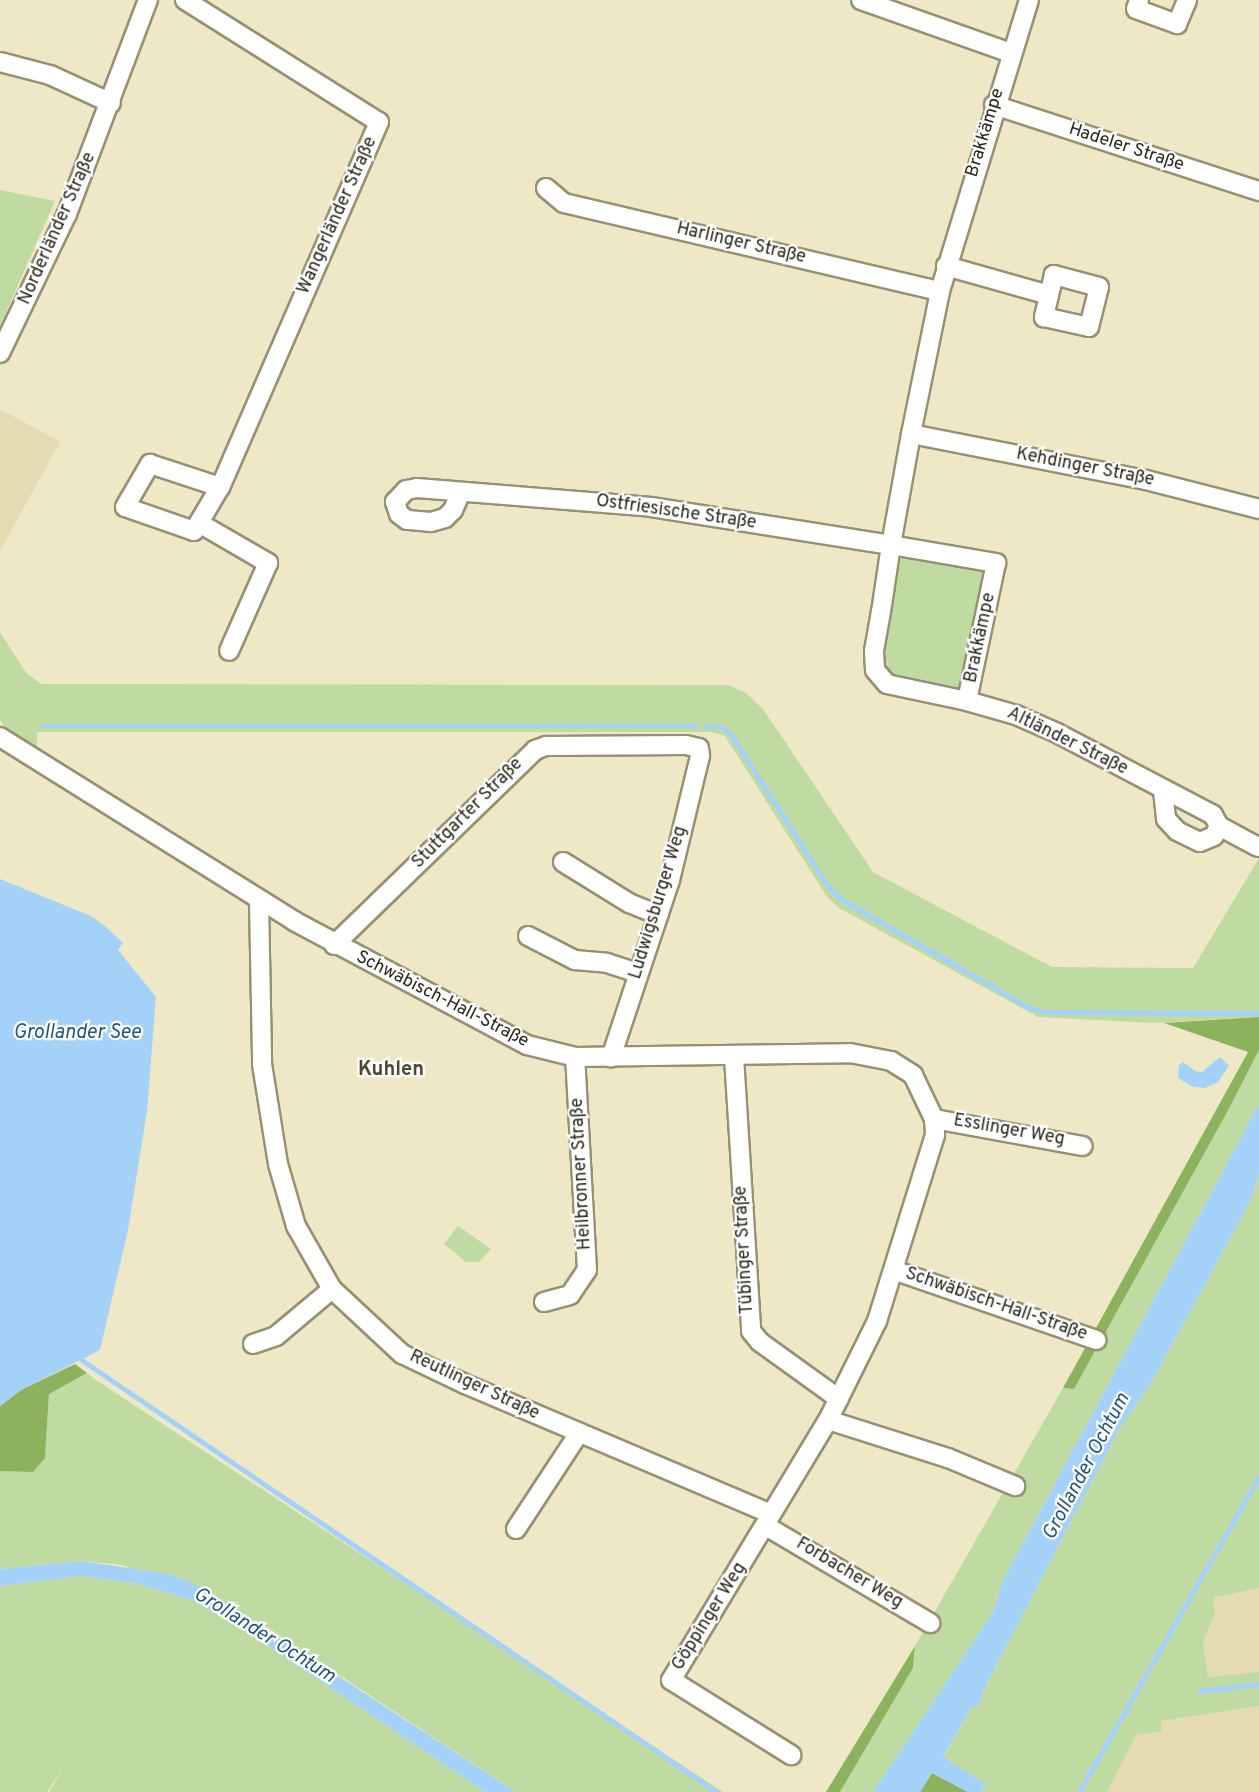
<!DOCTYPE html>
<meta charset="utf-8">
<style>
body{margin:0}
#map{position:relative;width:1259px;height:1792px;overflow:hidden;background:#efe8c7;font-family:Overpass,sans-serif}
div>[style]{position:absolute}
.built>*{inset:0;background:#e4dbb3}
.green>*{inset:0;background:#c0dba2}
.forest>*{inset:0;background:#8db25d}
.water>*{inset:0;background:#a4d1f8}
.stream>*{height:4.5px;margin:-2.25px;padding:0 2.25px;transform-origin:2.25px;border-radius:2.25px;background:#a4d1f8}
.roads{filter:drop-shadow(2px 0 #979072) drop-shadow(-2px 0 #979072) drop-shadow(0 2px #979072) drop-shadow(0 -2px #979072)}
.minor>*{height:18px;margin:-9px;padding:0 9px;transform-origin:9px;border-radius:9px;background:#fff}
span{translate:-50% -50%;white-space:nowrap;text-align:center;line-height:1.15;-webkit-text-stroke:4.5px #fff;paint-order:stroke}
.street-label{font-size:18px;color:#29261a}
.water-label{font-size:20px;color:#1f5781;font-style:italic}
.neighbourhood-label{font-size:20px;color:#50492e;font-weight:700}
</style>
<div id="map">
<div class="built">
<i style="clip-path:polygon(0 409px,60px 442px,0 551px)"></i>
<i style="clip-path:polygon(1259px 1588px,1259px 1672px,1208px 1677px,1203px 1643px,1215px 1613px,1213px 1598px)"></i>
<i style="clip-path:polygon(1259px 1706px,1259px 1792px,1107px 1792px,1137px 1734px,1161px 1732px,1161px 1721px)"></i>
</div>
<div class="green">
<i style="clip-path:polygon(0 190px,55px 201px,0 326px)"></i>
<i style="clip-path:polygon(905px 556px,989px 567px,965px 688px,956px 692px,891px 677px,886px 671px,882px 659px,899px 561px)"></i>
<i style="clip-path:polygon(0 632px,27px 674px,42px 684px,728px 685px,746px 693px,763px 709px,873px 872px,1052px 967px,1193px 968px,1259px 858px,1259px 1017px,1154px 1023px,1038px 1017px,839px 908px,827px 897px,725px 736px,711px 732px,37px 732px,37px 749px,11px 736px,0 720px)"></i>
<i style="clip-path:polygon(1259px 1050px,1259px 1104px,1002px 1582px,993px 1612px,873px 1792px,840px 1792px,913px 1668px,915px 1646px,1063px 1388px,1074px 1389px)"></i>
<i style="clip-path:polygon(1259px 1175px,1259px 1588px,1213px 1598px,1215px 1613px,1203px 1643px,1208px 1677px,1259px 1672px,1259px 1706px,1161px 1721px,1161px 1732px,1137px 1734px,1107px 1792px,981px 1792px,986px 1784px,943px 1758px,971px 1708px,979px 1705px,985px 1687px,1120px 1428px,1150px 1385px,1249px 1204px)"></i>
<i style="clip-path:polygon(458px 1226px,491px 1249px,479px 1262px,466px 1262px,444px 1244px)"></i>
<i style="clip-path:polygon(87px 1373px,96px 1380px,723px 1792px,516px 1792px,259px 1622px,123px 1565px,81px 1561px,0 1569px,0 1471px,33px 1471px,45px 1458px,49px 1394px)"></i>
<i style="clip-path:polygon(83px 1576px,139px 1584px,194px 1601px,234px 1623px,485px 1792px,49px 1792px,63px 1768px,47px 1792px,0 1792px,0 1586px)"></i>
</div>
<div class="forest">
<i style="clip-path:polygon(1259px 1017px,1259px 1050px,1226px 1114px,1074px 1389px,1063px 1388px,1248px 1052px,1164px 1023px)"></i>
<i style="clip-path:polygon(75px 1364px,87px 1373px,49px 1394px,45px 1458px,33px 1472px,0 1471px,0 1406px,21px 1390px)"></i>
<i style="clip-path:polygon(915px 1646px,913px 1668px,840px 1792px,826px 1792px)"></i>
<i style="clip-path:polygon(932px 1773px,968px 1792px,920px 1792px)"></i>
</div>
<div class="water">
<i style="clip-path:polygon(0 879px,91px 916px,106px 927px,123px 943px,118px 950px,156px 997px,147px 1111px,128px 1230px,100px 1350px,21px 1390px,0 1406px)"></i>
<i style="clip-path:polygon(1220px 1057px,1229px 1066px,1218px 1082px,1205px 1088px,1193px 1087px,1178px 1078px,1179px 1065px,1183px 1062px,1195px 1071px,1202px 1072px)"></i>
<i style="clip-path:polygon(1259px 1104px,1259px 1175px,1249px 1204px,1150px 1385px,1120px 1428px,985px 1687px,979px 1705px,971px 1708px,943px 1757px,986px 1784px,981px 1792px,968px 1792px,932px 1773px,920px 1792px,873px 1792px,993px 1612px,1002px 1582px)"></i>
<i style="clip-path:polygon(81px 1561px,169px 1574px,202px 1587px,516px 1792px,485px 1792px,234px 1623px,194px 1601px,139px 1584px,83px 1576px,0 1586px,0 1569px)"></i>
</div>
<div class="stream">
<i style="left:44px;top:726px;width:653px"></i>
<i style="left:706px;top:727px;width:15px"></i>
<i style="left:721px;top:727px;width:12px;rotate:35deg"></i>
<i style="left:731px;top:734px;width:178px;rotate:57.4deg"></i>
<i style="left:827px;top:884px;width:21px;rotate:47deg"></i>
<i style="left:841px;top:899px;width:216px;rotate:30deg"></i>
<i style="left:1028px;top:1007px;width:18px;rotate:16deg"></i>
<i style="left:1045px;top:1012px;width:214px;rotate:0.3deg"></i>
<i style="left:82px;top:1360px;width:768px;rotate:34.23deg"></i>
<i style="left:1199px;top:1691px;width:60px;rotate:-6.7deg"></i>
<i style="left:1079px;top:1792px;width:363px;rotate:-60.3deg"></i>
</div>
<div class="roads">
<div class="minor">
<i style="left:185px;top:0;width:229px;rotate:32.2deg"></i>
<i style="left:379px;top:122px;width:398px;rotate:113.5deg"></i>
<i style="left:220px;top:487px;width:51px;rotate:120.6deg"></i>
<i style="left:194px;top:531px;width:73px;rotate:-160.8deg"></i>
<i style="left:125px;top:507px;width:50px;rotate:-59.8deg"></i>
<i style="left:150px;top:464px;width:74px;rotate:18.2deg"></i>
<i style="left:861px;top:0;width:159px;rotate:19.5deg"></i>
<i style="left:1139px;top:0;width:9px;rotate:108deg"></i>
<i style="left:1136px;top:9px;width:44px;rotate:20.1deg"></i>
<i style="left:1177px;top:24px;width:26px;rotate:-67deg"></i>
<i style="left:0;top:62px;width:52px;rotate:14.6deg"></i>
<i style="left:50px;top:75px;width:67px;rotate:24.7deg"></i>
<i style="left:994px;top:105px;width:279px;rotate:18deg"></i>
<i style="left:546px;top:188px;width:23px;rotate:40deg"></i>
<i style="left:564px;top:203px;width:386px;rotate:13.2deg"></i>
<i style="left:946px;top:266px;width:107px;rotate:15.7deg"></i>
<i style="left:1049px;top:295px;width:23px;rotate:103deg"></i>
<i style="left:1044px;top:317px;width:46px;rotate:12.5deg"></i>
<i style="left:1089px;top:327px;width:41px;rotate:-76deg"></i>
<i style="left:1099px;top:287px;width:47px;rotate:-165.1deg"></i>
<i style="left:1054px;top:275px;width:21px;rotate:104deg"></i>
<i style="left:0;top:353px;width:154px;rotate:-64.3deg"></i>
<i style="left:67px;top:214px;width:229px;rotate:-69.3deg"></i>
<i style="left:911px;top:434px;width:239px;rotate:11.1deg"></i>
<i style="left:1146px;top:480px;width:117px;rotate:14.4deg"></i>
<i style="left:461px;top:492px;width:20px;rotate:114deg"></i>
<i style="left:453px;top:510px;width:11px;rotate:135deg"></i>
<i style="left:445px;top:518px;width:15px;rotate:164deg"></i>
<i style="left:431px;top:522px;width:24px;rotate:-175deg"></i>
<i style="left:407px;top:520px;width:10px;rotate:-143deg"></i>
<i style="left:399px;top:514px;width:13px;rotate:-108deg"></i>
<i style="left:395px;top:502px;width:16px;rotate:-47deg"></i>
<i style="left:406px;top:490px;width:11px;rotate:-10deg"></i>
<i style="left:417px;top:488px;width:235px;rotate:4.6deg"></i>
<i style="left:651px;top:507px;width:243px;rotate:9deg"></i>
<i style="left:891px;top:545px;width:107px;rotate:9.7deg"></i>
<i style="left:996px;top:563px;width:141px;rotate:101.9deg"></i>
<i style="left:967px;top:701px;width:82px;rotate:-168deg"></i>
<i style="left:887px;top:684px;width:18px;rotate:-131deg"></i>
<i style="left:875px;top:670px;width:19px;rotate:-93deg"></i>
<i style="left:874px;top:651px;width:40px;rotate:-80deg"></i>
<i style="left:881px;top:612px;width:68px;rotate:-81.5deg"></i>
<i style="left:891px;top:545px;width:113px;rotate:-79.8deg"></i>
<i style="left:911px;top:434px;width:146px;rotate:-78.5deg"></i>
<i style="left:940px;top:291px;width:304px;rotate:-73deg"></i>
<i style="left:199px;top:523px;width:80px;rotate:30.1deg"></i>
<i style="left:268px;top:563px;width:96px;rotate:113.9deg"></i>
<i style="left:967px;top:701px;width:51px;rotate:15.9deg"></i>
<i style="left:1016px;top:715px;width:45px;rotate:23.7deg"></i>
<i style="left:1057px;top:733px;width:176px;rotate:27.7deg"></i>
<i style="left:1213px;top:815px;width:13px;rotate:61deg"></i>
<i style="left:1219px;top:826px;width:44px;rotate:28.3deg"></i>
<i style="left:0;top:737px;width:347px;rotate:32deg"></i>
<i style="left:294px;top:921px;width:264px;rotate:28deg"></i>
<i style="left:527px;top:1045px;width:49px;rotate:14deg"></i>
<i style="left:575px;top:1057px;width:275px;rotate:-0.8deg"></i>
<i style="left:850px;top:1053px;width:42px;rotate:11deg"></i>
<i style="left:891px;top:1061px;width:26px;rotate:32deg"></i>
<i style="left:913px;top:1075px;width:49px;rotate:64.5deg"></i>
<i style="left:934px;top:1119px;width:16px;rotate:86deg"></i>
<i style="left:935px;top:1135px;width:195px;rotate:107.3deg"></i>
<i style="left:877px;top:1321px;width:110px;rotate:116.3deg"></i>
<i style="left:828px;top:1420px;width:304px;rotate:121.1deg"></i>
<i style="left:671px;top:1680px;width:142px;rotate:32deg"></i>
<i style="left:1163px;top:790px;width:29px;rotate:84deg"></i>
<i style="left:1166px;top:819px;width:16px;rotate:47deg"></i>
<i style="left:1177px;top:831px;width:25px;rotate:26deg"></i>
<i style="left:1200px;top:842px;width:15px;rotate:-23deg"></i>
<i style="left:1214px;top:836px;width:11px;rotate:-63deg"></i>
<i style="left:563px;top:862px;width:78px;rotate:31.8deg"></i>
<i style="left:629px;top:903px;width:32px;rotate:22deg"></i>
<i style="left:259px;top:901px;width:163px;rotate:88.9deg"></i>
<i style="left:262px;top:1064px;width:101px;rotate:80.9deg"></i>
<i style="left:278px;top:1164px;width:65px;rotate:73.8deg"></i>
<i style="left:296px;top:1226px;width:73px;rotate:60.3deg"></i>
<i style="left:332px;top:1289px;width:96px;rotate:42.9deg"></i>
<i style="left:402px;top:1354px;width:70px;rotate:25.5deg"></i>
<i style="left:465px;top:1384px;width:332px;rotate:23deg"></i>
<i style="left:528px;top:936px;width:53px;rotate:27.1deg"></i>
<i style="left:575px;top:960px;width:32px;rotate:5deg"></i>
<i style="left:607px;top:963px;width:33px;rotate:18deg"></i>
<i style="left:334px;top:945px;width:280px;rotate:-44.1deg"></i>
<i style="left:535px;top:750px;width:12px;rotate:-20deg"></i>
<i style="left:546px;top:746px;width:140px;rotate:-0.4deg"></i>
<i style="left:686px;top:745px;width:13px;rotate:13deg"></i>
<i style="left:699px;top:748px;width:8px;rotate:83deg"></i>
<i style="left:700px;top:756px;width:128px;rotate:103.6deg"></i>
<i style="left:670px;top:880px;width:187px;rotate:108.4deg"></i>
<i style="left:734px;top:1057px;width:275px;rotate:86.4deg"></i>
<i style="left:751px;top:1331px;width:14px;rotate:51deg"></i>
<i style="left:760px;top:1342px;width:97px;rotate:35.8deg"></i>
<i style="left:934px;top:1119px;width:151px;rotate:10.3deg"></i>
<i style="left:896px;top:1271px;width:212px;rotate:19deg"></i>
<i style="left:544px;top:1302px;width:27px;rotate:-15deg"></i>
<i style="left:570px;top:1295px;width:30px;rotate:-56deg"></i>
<i style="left:587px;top:1270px;width:213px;rotate:-93.2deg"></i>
<i style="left:253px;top:1344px;width:24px;rotate:-19deg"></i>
<i style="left:276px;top:1336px;width:73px;rotate:-40deg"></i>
<i style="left:828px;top:1420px;width:126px;rotate:17.6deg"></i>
<i style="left:948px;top:1458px;width:73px;rotate:22.7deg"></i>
<i style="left:766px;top:1526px;width:191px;rotate:30.6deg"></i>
<i style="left:516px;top:1529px;width:115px;rotate:-56.7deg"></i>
</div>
</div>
<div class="street-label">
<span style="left:986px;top:133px;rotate:-73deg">Brakkämpe</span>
<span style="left:1126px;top:148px;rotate:18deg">Hadeler Straße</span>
<span style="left:338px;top:216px;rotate:-66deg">Wangerländer Straße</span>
<span style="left:58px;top:229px;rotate:-66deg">Norderländer Straße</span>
<span style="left:741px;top:244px;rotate:13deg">Harlinger Straße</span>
<span style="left:1085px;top:468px;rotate:11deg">Kehdinger Straße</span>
<span style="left:676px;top:513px;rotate:8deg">Ostfriesische Straße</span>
<span style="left:981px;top:638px;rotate:-78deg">Brakkämpe</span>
<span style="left:1067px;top:742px;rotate:26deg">Altländer Straße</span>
<span style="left:468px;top:814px;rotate:-45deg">Stuttgarter Straße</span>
<span style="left:659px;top:903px;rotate:-73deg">Ludwigsburger Weg</span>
<span style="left:442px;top:1000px;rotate:27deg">Schwäbisch-Hall-Straße</span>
<span style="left:1009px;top:1131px;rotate:10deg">Esslinger Weg</span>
<span style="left:582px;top:1174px;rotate:-93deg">Heilbronner Straße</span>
<span style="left:745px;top:1250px;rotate:-93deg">Tübinger Straße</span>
<span style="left:996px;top:1305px;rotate:19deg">Schwäbisch-Hall-Straße</span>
<span style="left:474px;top:1386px;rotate:25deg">Reutlinger Straße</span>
<span style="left:849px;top:1574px;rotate:31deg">Forbacher Weg</span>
<span style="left:710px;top:1617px;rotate:-58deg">Göppinger Weg</span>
</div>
<div class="water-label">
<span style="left:77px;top:1033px">Grollander See</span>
<span style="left:1087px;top:1467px;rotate:-62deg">Grollander Ochtum</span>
<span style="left:264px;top:1636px;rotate:32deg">Grollander Ochtum</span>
</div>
<div class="neighbourhood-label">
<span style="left:391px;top:1070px">Kuhlen</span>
</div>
</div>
